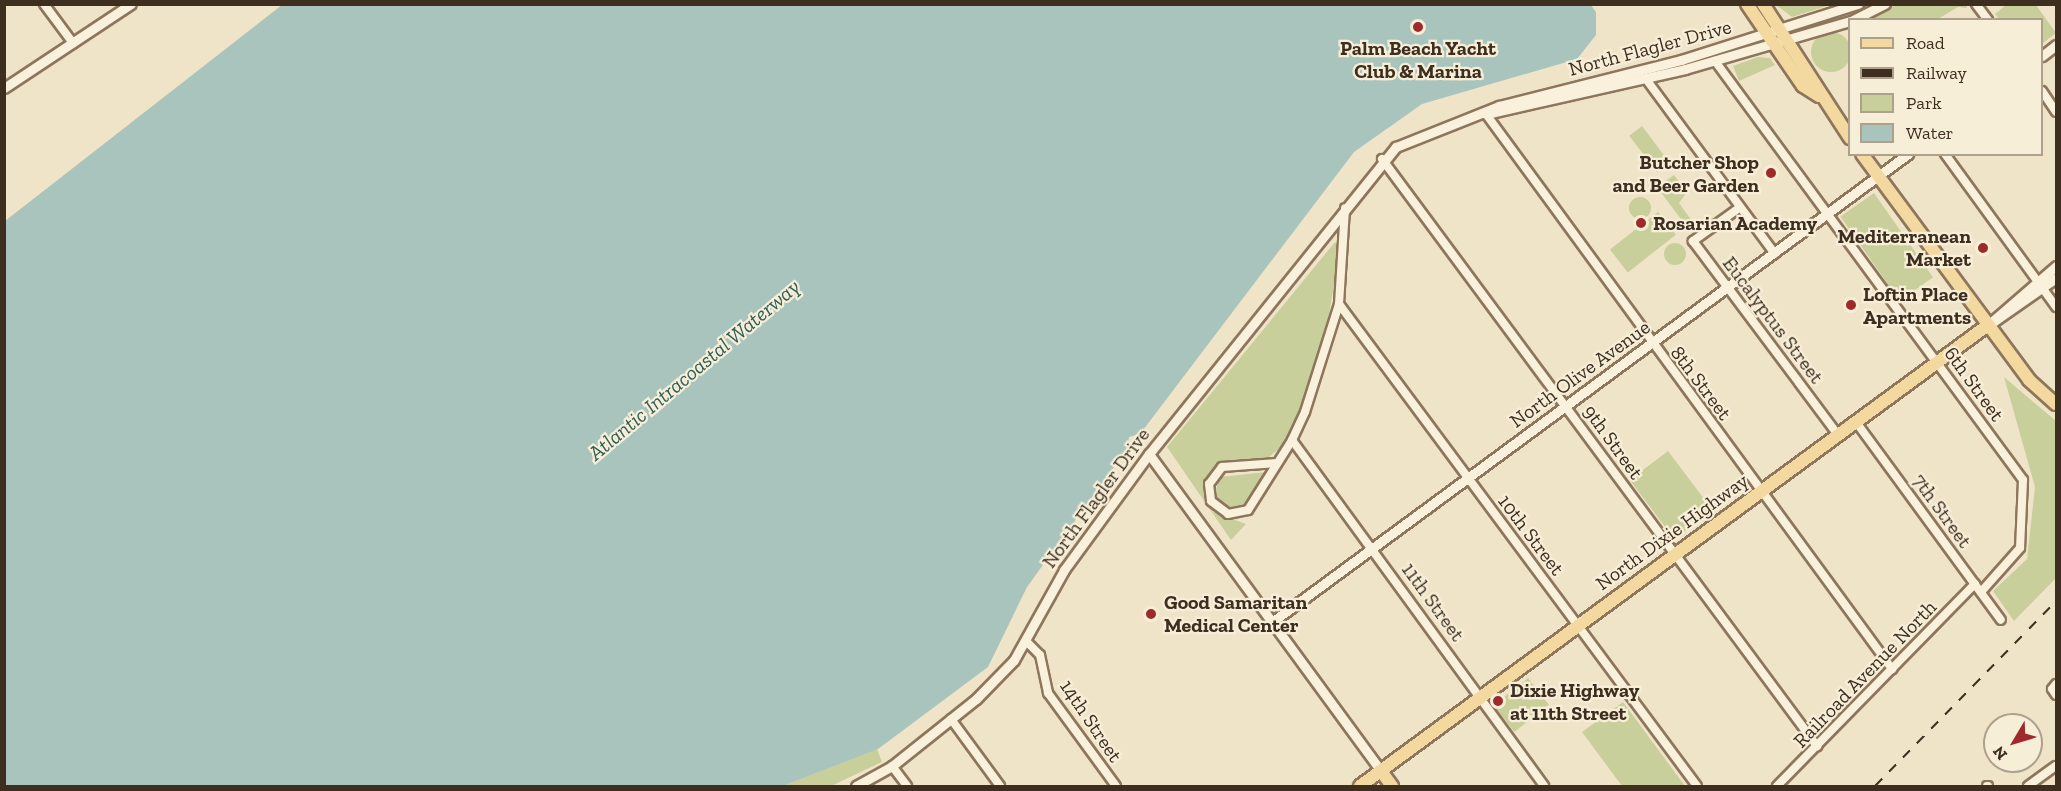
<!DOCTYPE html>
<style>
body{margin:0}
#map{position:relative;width:2061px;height:791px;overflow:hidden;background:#f0e4c8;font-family:"Zilla Slab",serif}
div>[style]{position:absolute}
.green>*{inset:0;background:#c9cf9b;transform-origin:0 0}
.round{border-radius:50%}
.water>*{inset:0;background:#a9c4bc}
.roads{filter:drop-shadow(2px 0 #8d765c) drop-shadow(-2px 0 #8d765c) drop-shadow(0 2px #8d765c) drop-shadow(0 -2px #8d765c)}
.minor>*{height:8px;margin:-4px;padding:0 4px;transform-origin:4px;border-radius:4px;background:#faf1dc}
.tertiary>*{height:9px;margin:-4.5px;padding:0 4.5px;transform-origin:4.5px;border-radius:4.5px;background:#faf1dc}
.primary>*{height:12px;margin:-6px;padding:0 6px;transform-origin:6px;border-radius:6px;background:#f3d9a0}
.rail>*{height:2px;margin-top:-1px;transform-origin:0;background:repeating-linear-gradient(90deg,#3d2e20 0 10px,transparent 0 20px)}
.dots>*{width:16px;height:16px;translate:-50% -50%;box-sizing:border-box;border:3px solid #f7eed8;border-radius:50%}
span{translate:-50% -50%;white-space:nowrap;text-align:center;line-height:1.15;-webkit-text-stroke:4.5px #f7eed8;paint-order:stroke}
.poi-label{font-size:20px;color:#3d2e20;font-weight:700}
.right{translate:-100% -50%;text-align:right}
.left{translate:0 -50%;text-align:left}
.street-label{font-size:20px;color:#3d2e20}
.water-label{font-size:21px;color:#2f5d5a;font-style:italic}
.frame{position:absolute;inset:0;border:6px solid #3d2e20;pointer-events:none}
.legend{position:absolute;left:1848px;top:18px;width:195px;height:138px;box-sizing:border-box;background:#f7eed8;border:2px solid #ada18e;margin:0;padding:8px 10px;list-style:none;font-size:18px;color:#3d2e20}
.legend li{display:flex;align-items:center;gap:12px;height:30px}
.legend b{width:30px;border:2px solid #ada18e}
.north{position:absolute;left:1983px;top:713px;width:60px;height:60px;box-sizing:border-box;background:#f7eed8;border:2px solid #ada18e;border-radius:50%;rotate:232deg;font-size:16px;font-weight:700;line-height:24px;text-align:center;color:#3d2e20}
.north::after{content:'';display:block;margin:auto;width:21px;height:27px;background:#9e2a2b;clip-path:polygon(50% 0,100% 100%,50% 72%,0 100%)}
</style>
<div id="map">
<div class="green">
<i style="clip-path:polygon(1898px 4px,1966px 5px,1967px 8px,1958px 7px,1938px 19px,1868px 19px)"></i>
<i style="clip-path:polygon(1776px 5px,1830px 5px,1792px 17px)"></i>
<i style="clip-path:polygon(2006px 5px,2036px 5px,2056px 33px,2042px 44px,2042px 20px,1999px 19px,1995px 14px)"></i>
<i class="round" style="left:1811px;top:32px;width:40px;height:40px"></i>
<i style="clip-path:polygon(1758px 57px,1770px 58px,1775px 65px,1739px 81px,1733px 66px)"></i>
<i style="left:1642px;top:126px;width:46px;height:16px;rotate:53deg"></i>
<i style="clip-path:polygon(1674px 175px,1687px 192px,1679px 203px,1695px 225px,1689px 230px,1657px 187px)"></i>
<i style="left:1874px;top:193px;width:103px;height:41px;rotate:55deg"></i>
<i class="round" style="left:1629px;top:197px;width:22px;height:22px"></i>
<i style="left:1658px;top:212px;width:29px;height:61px;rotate:52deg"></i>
<i style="clip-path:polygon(1335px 242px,1340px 248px,1324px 345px,1286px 443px,1268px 458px,1222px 464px,1208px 475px,1204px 499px,1213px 512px,1246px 524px,1231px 540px,1167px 447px)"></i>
<i class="round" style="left:1664px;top:243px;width:22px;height:22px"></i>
<i style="clip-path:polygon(2004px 377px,2056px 421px,2056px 578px,2014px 621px,1993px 591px,2027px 559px,2035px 487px)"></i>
<i style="left:1668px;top:451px;width:74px;height:48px;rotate:53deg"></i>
<i style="clip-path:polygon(1266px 472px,1242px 507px,1230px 511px,1214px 496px,1220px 477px)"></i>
<i style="left:1528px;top:678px;width:34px;height:44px;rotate:52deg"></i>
<i style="clip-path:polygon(1623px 702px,1685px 786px,1622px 786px,1582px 732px)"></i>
<i style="clip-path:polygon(877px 749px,882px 762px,831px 786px,783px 786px)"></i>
</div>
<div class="water">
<i style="clip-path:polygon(1590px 4px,1596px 12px,1596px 35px,1577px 59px,1422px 104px,1354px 152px,1140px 434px,1129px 437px,1127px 449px,1027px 587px,988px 667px,878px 749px,783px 786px,5px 786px,5px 221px,282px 5px)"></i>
</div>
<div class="roads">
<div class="minor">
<i style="left:44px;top:4px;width:49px;rotate:53.4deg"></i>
<i style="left:1976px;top:4px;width:20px;rotate:53deg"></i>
<i style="left:1715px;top:61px;width:520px;rotate:53.68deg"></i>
<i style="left:2023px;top:480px;width:68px;rotate:92.5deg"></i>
<i style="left:2020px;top:548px;width:59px;rotate:131.6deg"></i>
<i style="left:1646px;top:79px;width:217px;rotate:53.6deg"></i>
<i style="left:2042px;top:91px;width:25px;rotate:56deg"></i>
<i style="left:1486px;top:114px;width:688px;rotate:53.81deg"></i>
<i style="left:1945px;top:154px;width:189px;rotate:54deg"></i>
<i style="left:1382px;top:159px;width:731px;rotate:53.46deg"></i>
<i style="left:1739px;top:208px;width:57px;rotate:144.3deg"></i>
<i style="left:1693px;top:241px;width:242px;rotate:53.2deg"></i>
<i style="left:1339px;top:304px;width:600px;rotate:53.4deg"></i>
<i style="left:1856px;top:422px;width:245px;rotate:53.8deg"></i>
<i style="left:1292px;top:440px;width:428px;rotate:53.9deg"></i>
<i style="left:1277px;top:463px;width:55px;rotate:175.8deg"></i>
<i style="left:1222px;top:467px;width:21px;rotate:127deg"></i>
<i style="left:1209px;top:484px;width:17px;rotate:83deg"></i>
<i style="left:1211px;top:501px;width:21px;rotate:37deg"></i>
<i style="left:1228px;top:514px;width:20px;rotate:-11deg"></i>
<i style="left:1248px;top:510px;width:83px;rotate:-57.8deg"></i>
<i style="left:1292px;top:440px;width:31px;rotate:-65deg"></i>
<i style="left:1305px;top:412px;width:113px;rotate:-72.5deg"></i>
<i style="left:1339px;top:304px;width:96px;rotate:-86.4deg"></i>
<i style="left:1027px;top:642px;width:18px;rotate:45deg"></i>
<i style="left:1040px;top:655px;width:39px;rotate:78deg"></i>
<i style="left:1048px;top:693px;width:115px;rotate:53.8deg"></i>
<i style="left:2056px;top:684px;width:6px;rotate:129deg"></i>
<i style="left:2052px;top:689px;width:7px;rotate:56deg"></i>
<i style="left:951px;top:719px;width:83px;rotate:53.8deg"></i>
<i style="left:892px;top:766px;width:25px;rotate:53deg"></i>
<i style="left:1777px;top:786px;width:283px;rotate:-45.6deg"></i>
<i style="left:1987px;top:786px;width:1px"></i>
<i style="left:2028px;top:786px;width:34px;rotate:-36deg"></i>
</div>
<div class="tertiary">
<i style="left:1853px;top:20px;width:36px;rotate:-27deg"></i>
<i style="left:2042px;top:56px;width:18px;rotate:-38deg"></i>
<i style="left:4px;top:88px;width:152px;rotate:-33.5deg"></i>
<i style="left:1486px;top:114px;width:204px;rotate:-12.7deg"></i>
<i style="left:1685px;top:69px;width:172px;rotate:-16.2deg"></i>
<i style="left:1990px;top:324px;width:80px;rotate:-34.9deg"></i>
<i style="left:1988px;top:325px;width:90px;rotate:-40.9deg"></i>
<i style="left:1149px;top:454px;width:393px;rotate:53.8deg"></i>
<i style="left:1272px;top:622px;width:790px;rotate:-36.35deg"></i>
<i style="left:856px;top:786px;width:41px;rotate:-29.1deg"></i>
<i style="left:892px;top:766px;width:107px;rotate:-38.6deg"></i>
<i style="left:976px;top:699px;width:54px;rotate:-45.7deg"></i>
<i style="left:1014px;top:660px;width:103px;rotate:-60.9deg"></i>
<i style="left:1064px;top:570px;width:144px;rotate:-53.8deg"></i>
<i style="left:1149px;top:454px;width:394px;rotate:-51.2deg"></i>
<i style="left:1396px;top:147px;width:111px;rotate:-21.7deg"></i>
<i style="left:1499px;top:106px;width:188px;rotate:-14.2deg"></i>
<i style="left:1681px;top:60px;width:186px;rotate:-17.6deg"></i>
</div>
<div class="primary">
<i style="left:1747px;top:4px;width:99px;rotate:55.7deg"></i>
<i style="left:1803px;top:86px;width:19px;rotate:32deg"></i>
<i style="left:1763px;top:4px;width:160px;rotate:57deg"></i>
<i style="left:1862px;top:154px;width:281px;rotate:53.5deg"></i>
<i style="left:2029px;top:380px;width:36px;rotate:42deg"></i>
<i style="left:1381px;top:771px;width:19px;rotate:54deg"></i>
<i style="left:1360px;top:786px;width:779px;rotate:-36.28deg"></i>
</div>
</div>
<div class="rail">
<i style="left:1875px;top:786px;width:259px;rotate:-45.6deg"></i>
</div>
<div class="dots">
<i style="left:1418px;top:27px;background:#9e2a2b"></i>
<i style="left:1771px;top:173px;background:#9e2a2b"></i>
<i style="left:1641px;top:223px;background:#9e2a2b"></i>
<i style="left:1983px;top:248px;background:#9e2a2b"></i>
<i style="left:1851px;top:305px;background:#9e2a2b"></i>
<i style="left:1151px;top:614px;background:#9e2a2b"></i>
<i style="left:1498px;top:701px;background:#9e2a2b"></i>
</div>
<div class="poi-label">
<span style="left:1418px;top:60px">Palm Beach Yacht<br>Club &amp; Marina</span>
<span class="right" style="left:1759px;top:174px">Butcher Shop<br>and Beer Garden</span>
<span class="left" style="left:1653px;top:223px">Rosarian Academy</span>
<span class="right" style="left:1971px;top:248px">Mediterranean<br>Market</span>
<span class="left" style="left:1863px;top:306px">Loftin Place<br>Apartments</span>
<span class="left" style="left:1164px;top:614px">Good Samaritan<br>Medical Center</span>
<span class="left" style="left:1510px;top:702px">Dixie Highway<br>at 11th Street</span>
</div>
<div class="street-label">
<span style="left:1650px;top:48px;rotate:-15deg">North Flagler Drive</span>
<span style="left:1773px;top:320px;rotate:53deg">Eucalyptus Street</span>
<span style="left:1580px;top:374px;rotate:-36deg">North Olive Avenue</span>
<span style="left:1701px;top:383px;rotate:53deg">8th Street</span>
<span style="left:1974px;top:384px;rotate:54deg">6th Street</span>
<span style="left:1613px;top:442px;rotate:54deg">9th Street</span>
<span style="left:1096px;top:498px;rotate:-54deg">North Flagler Drive</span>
<span style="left:1942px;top:511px;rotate:54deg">7th Street</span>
<span style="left:1672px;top:532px;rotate:-36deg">North Dixie Highway</span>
<span style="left:1531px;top:535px;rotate:53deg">10th Street</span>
<span style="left:1433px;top:602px;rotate:54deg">11th Street</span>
<span style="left:1865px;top:674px;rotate:-46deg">Railroad Avenue North</span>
<span style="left:1091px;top:721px;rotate:56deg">14th Street</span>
</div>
<div class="water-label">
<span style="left:694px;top:370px;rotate:-40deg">Atlantic Intracoastal Waterway</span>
</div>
<div class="frame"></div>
<ul class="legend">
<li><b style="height:8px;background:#f3d9a0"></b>Road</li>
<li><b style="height:8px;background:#3d2e20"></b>Railway</li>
<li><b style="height:16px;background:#c9cf9b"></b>Park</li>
<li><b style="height:16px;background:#a9c4bc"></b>Water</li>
</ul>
<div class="north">N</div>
</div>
